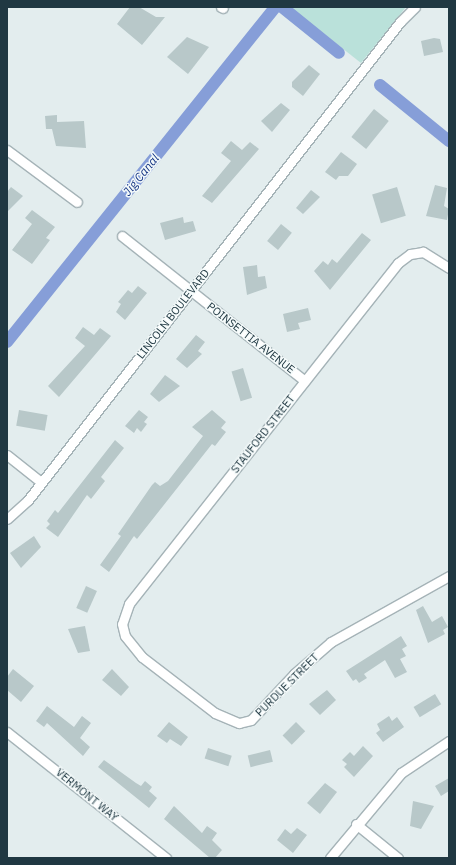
<!DOCTYPE html>
<style>
body{margin:0}
#map{position:relative;width:456px;height:865px;overflow:hidden;background:#e3edee;font-family:"IBM Plex Sans",sans-serif}
div>[style]{position:absolute}
.green>*{inset:0;background:#bae1da}
.canal>*{height:12px;margin:-6px;padding:0 6px;transform-origin:6px;border-radius:6px;background:#869ed8}
.building>*{inset:0;background:#b8c8c9;transform-origin:0 0}
.roads{filter:drop-shadow(1px 0 #a5b3b7) drop-shadow(-1px 0 #a5b3b7) drop-shadow(0 1px #a5b3b7) drop-shadow(0 -1px #a5b3b7)}
.minor>*{height:9px;margin:-4.5px;padding:0 4.5px;transform-origin:4.5px;border-radius:4.5px;background:#fff}
span{translate:-50% -50%;white-space:nowrap;text-align:center;line-height:1.15;-webkit-text-stroke:3px #f4fafa;paint-order:stroke}
.street-label{font-size:11px;color:#203842}
.water-label{font-size:12px;color:#143484;font-style:italic}
.frame{position:absolute;inset:0;border:8px solid #203842;pointer-events:none}
</style>
<div id="map">
<div class="green">
<i style="clip-path:polygon(290px 7px,406px 7px,361px 63px)"></i>
</div>
<div class="canal">
<i style="left:282px;top:7px;width:73px;rotate:38.9deg"></i>
<i style="left:380px;top:85px;width:89px;rotate:39.1deg"></i>
<i style="left:7px;top:342px;width:429px;rotate:-51.3deg"></i>
</div>
<div class="building">
<i style="clip-path:polygon(130px 7px,139px 7px,156px 17px,165px 17px,142px 45px,117px 24px)"></i>
<i style="clip-path:polygon(187px 37px,209px 47px,188px 74px,167px 57px)"></i>
<i style="clip-path:polygon(434px 38px,440px 39px,443px 52px,424px 56px,421px 41px)"></i>
<i style="clip-path:polygon(309px 65px,320px 74px,303px 96px,292px 87px,292px 82px)"></i>
<i style="clip-path:polygon(281px 103px,290px 110px,272px 132px,261px 121px)"></i>
<i style="left:374px;top:109px;width:19px;height:36px;rotate:39deg"></i>
<i style="clip-path:polygon(57px 115px,57px 122px,84px 121px,86px 148px,56px 146px,52px 129px,46px 129px,45px 116px)"></i>
<i style="clip-path:polygon(231px 141px,242px 150px,250px 142px,259px 149px,212px 203px,202px 196px,231px 161px,221px 153px)"></i>
<i style="clip-path:polygon(341px 152px,357px 164px,348px 176px,339px 176px,336px 180px,325px 172px)"></i>
<i style="clip-path:polygon(435px 185px,447px 188px,444px 206px,449px 209px,447px 220px,426px 216px)"></i>
<i style="clip-path:polygon(11px 187px,23px 196px,7px 212px,7px 192px)"></i>
<i style="left:397px;top:187px;width:30px;height:26px;rotate:73deg"></i>
<i style="clip-path:polygon(311px 190px,320px 197px,303px 214px,296px 208px)"></i>
<i style="clip-path:polygon(32px 210px,55px 227px,46px 238px,50px 240px,32px 264px,12px 250px,32px 224px,25px 218px)"></i>
<i style="clip-path:polygon(183px 217px,184px 223px,193px 221px,196px 231px,165px 240px,160px 223px)"></i>
<i style="left:281px;top:224px;width:14px;height:22px;rotate:39deg"></i>
<i style="clip-path:polygon(362px 233px,371px 240px,330px 290px,314px 271px,323px 261px,328px 265px,332px 259px,337px 263px)"></i>
<i style="clip-path:polygon(257px 265px,258px 277px,265px 276px,267px 288px,247px 295px,243px 267px)"></i>
<i style="clip-path:polygon(138px 286px,147px 293px,125px 320px,116px 312px,121px 304px,118px 302px,128px 290px,132px 293px)"></i>
<i style="clip-path:polygon(308px 308px,311px 320px,298px 323px,300px 329px,287px 332px,283px 314px)"></i>
<i style="clip-path:polygon(83px 327px,94px 335px,100px 328px,111px 336px,59px 397px,48px 386px,85px 346px,75px 338px)"></i>
<i style="clip-path:polygon(196px 335px,205px 342px,198px 351px,202px 354px,187px 368px,176px 359px)"></i>
<i style="left:243px;top:368px;width:31px;height:12px;rotate:73deg"></i>
<i style="clip-path:polygon(165px 375px,180px 386px,159px 402px,150px 394px)"></i>
<i style="left:19px;top:410px;width:29px;height:16px;rotate:10deg"></i>
<i style="clip-path:polygon(139px 410px,148px 417px,144px 422px,147px 424px,141px 432px,137px 428px,134px 433px,125px 426px)"></i>
<i style="clip-path:polygon(212px 410px,226px 422px,221px 428px,226px 432px,215px 446px,212px 444px,137px 539px,134px 536px,109px 572px,100px 565px,121px 536px,118px 534px,152px 485px,155px 482px,160px 486px,168px 481px,203px 436px,192px 427px)"></i>
<i style="clip-path:polygon(115px 440px,124px 448px,101px 477px,105px 481px,91px 499px,87px 495px,58px 537px,46px 528px,50px 524px,47px 521px,55px 510px,58px 513px)"></i>
<i style="clip-path:polygon(34px 536px,41px 547px,21px 568px,10px 553px)"></i>
<i style="left:86px;top:586px;width:12px;height:24px;rotate:24deg"></i>
<i style="clip-path:polygon(423px 606px,432px 622px,442px 616px,448px 627px,443px 630px,445px 634px,428px 643px,416px 610px)"></i>
<i style="clip-path:polygon(85px 626px,90px 651px,78px 653px,68px 629px)"></i>
<i style="clip-path:polygon(401px 636px,407px 646px,402px 649px,406px 656px,400px 659px,407px 672px,395px 678px,385px 660px,364px 674px,367px 678px,359px 683px,356px 679px,353px 681px,346px 671px)"></i>
<i style="clip-path:polygon(13px 669px,34px 686px,21px 702px,7px 690px,7px 677px)"></i>
<i style="clip-path:polygon(112px 669px,129px 687px,121px 696px,102px 680px)"></i>
<i style="clip-path:polygon(327px 690px,336px 700px,320px 715px,309px 704px)"></i>
<i style="left:435px;top:694px;width:12px;height:25px;rotate:59deg"></i>
<i style="clip-path:polygon(47px 706px,74px 727px,82px 716px,91px 723px,80px 738px,90px 747px,83px 756px,47px 723px,44px 727px,36px 721px)"></i>
<i style="clip-path:polygon(389px 716px,392px 721px,397px 717px,404px 727px,383px 742px,376px 733px,380px 730px,377px 724px)"></i>
<i style="clip-path:polygon(169px 722px,188px 737px,181px 746px,170px 739px,167px 743px,157px 736px)"></i>
<i style="left:296px;top:722px;width:13px;height:19px;rotate:45deg"></i>
<i style="clip-path:polygon(363px 746px,373px 756px,354px 777px,344px 767px,347px 764px,342px 760px,350px 752px,354px 756px)"></i>
<i style="left:208px;top:748px;width:25px;height:11px;rotate:18deg"></i>
<i style="left:270px;top:750px;width:12px;height:23px;rotate:76deg"></i>
<i style="clip-path:polygon(104px 760px,136px 783px,141px 786px,145px 781px,152px 787px,149px 791px,157px 798px,149px 808px,98px 767px)"></i>
<i style="clip-path:polygon(449px 778px,449px 791px,441px 796px,435px 786px)"></i>
<i style="clip-path:polygon(325px 783px,337px 792px,320px 814px,307px 803px)"></i>
<i style="clip-path:polygon(413px 801px,434px 806px,421px 829px,410px 826px)"></i>
<i style="clip-path:polygon(174px 806px,202px 833px,207px 826px,217px 833px,212px 840px,222px 850px,215px 858px,210px 858px,164px 819px)"></i>
<i style="clip-path:polygon(297px 828px,307px 835px,293px 853px,277px 840px,285px 829px,291px 834px)"></i>
</div>
<div class="roads">
<div class="minor">
<i style="left:221px;top:7px;width:2px;rotate:27deg"></i>
<i style="left:7px;top:150px;width:87px;rotate:36.6deg"></i>
<i style="left:122px;top:236px;width:233px;rotate:38.4deg"></i>
<i style="left:449px;top:268px;width:31px;rotate:-148deg"></i>
<i style="left:423px;top:252px;width:13px;rotate:171deg"></i>
<i style="left:410px;top:254px;width:15px;rotate:143deg"></i>
<i style="left:398px;top:263px;width:434px;rotate:128.3deg"></i>
<i style="left:129px;top:604px;width:21px;rotate:109deg"></i>
<i style="left:122px;top:624px;width:12px;rotate:76deg"></i>
<i style="left:125px;top:636px;width:27px;rotate:51deg"></i>
<i style="left:142px;top:657px;width:92px;rotate:37.5deg"></i>
<i style="left:215px;top:713px;width:26px;rotate:23deg"></i>
<i style="left:239px;top:723px;width:12px;rotate:-14deg"></i>
<i style="left:251px;top:720px;width:63px;rotate:-46.9deg"></i>
<i style="left:294px;top:674px;width:49px;rotate:-40.9deg"></i>
<i style="left:331px;top:642px;width:135px;rotate:-29.2deg"></i>
<i style="left:7px;top:455px;width:43px;rotate:38.5deg"></i>
<i style="left:7px;top:519px;width:28px;rotate:-42deg"></i>
<i style="left:28px;top:500px;width:606px;rotate:-52.11deg"></i>
<i style="left:400px;top:22px;width:21px;rotate:-45deg"></i>
<i style="left:7px;top:732px;width:203px;rotate:38.4deg"></i>
<i style="left:356px;top:824px;width:54px;rotate:39deg"></i>
<i style="left:330px;top:858px;width:111px;rotate:-50.1deg"></i>
<i style="left:401px;top:773px;width:58px;rotate:-33.7deg"></i>
</div>
</div>
<div class="street-label">
<span style="left:173px;top:314px;rotate:-52deg">LINCOLN BOULEVARD</span>
<span style="left:251px;top:338px;rotate:38deg">POINSETTIA AVENUE</span>
<span style="left:263px;top:434px;rotate:-52deg">STAUFORD STREET</span>
<span style="left:287px;top:685px;rotate:-45deg">PURDUE STREET</span>
<span style="left:87px;top:795px;rotate:39deg">VERMONT WAY</span>
</div>
<div class="water-label">
<span style="left:141px;top:175px;rotate:-51deg">Jig Canal</span>
</div>
<div class="frame"></div>
</div>
